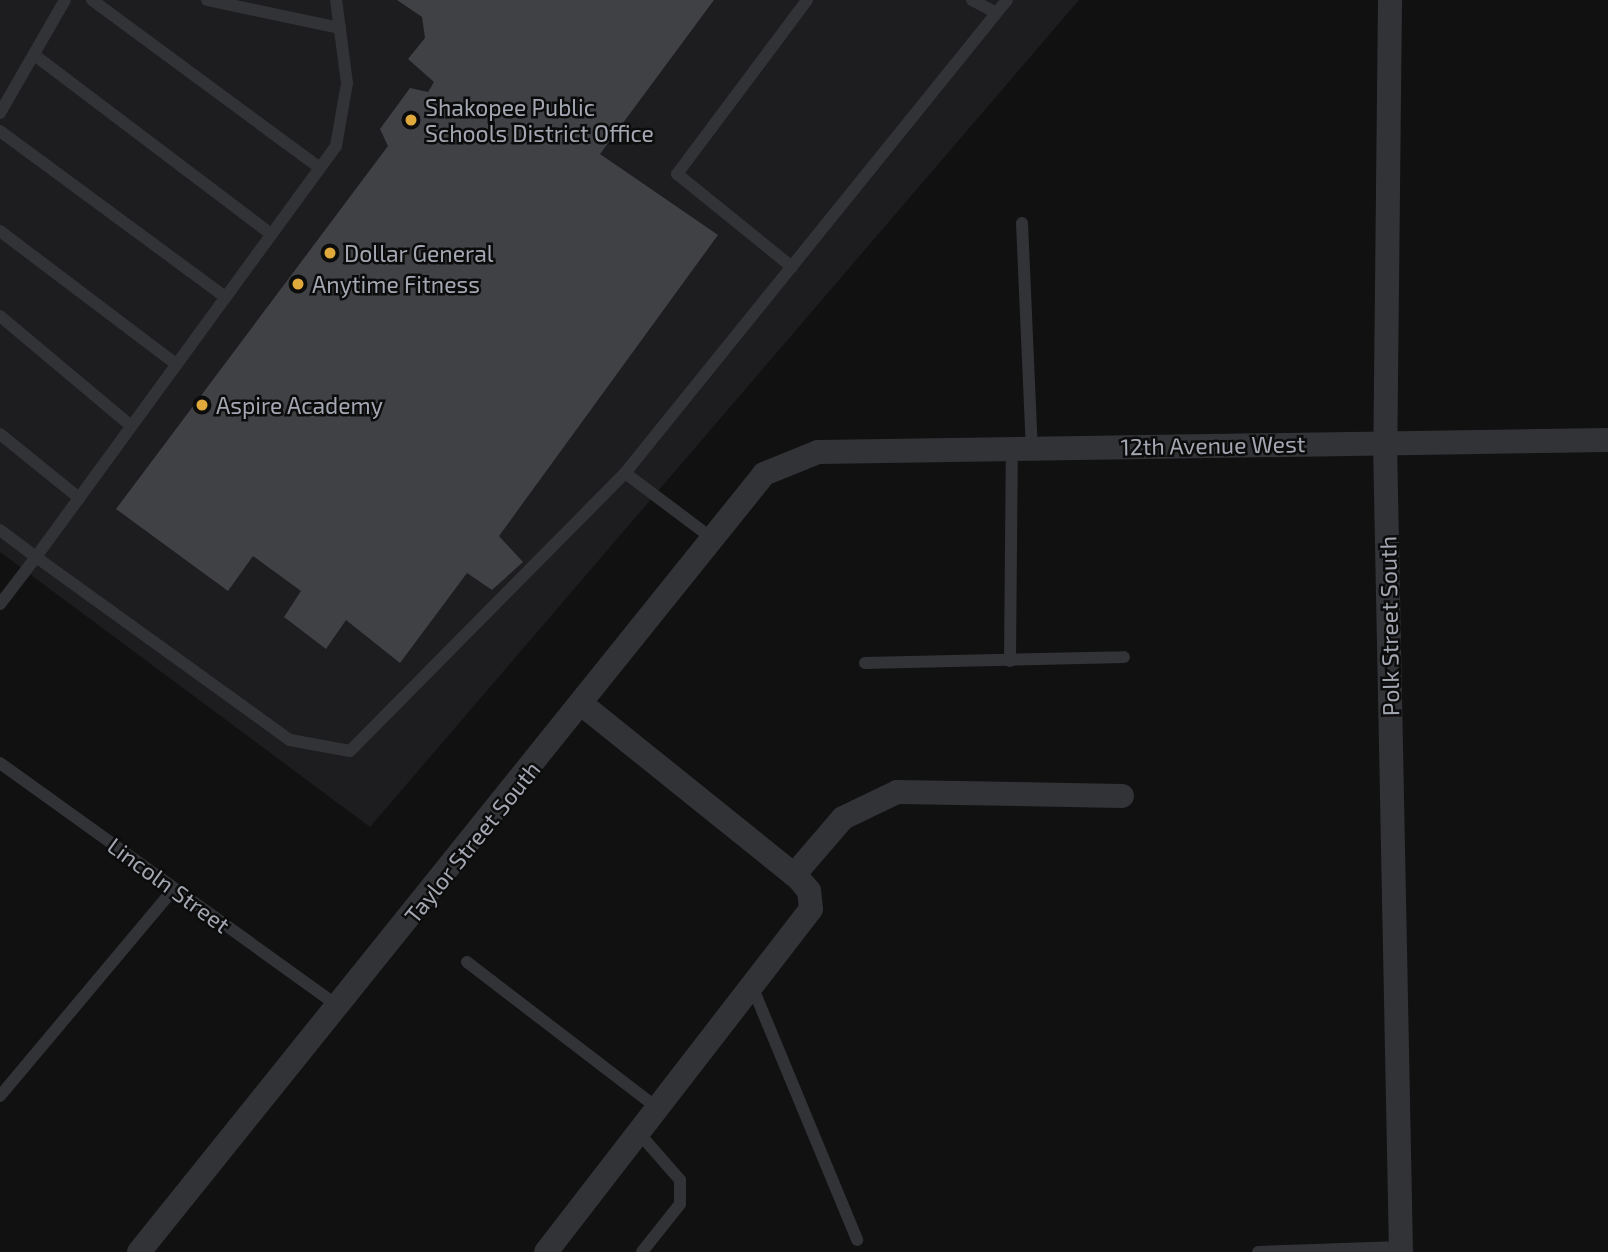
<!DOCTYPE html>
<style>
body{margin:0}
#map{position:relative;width:1608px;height:1252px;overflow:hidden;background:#111112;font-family:"Exo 2",sans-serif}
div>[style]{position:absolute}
.built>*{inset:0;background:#1d1d1f}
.building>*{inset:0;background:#404145}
.service>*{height:12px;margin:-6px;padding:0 6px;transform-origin:6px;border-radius:6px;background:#323336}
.minor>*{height:24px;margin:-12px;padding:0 12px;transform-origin:12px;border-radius:12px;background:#323336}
.dots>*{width:19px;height:19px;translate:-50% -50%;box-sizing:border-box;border:4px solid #0c0c0d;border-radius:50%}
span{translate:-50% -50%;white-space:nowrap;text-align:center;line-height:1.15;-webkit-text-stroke:5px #0c0c0d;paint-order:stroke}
.poi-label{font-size:23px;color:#a3a7b1}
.left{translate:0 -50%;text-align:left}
.street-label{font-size:23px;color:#a3a7b1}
</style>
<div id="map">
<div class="built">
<i style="clip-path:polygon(0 0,1079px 0,370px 827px,0 552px)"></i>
</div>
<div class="building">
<i style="clip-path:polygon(397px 0,714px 0,600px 154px,718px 235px,499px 536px,523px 562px,492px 590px,467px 573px,400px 663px,346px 620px,326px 649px,284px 617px,301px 591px,253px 556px,228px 591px,116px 509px,388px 146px,380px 129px,410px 88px,428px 92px,434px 82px,408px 59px,425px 38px,422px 17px)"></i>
</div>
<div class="service">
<i style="left:92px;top:0;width:283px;rotate:36.4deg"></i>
<i style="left:207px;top:0;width:136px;rotate:11.9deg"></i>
<i style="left:972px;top:0;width:26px;rotate:28deg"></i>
<i style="left:37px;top:57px;width:293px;rotate:37.1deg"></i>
<i style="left:0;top:113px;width:130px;rotate:-60.1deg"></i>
<i style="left:0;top:131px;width:280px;rotate:36.4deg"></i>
<i style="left:1022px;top:223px;width:225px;rotate:87.5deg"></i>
<i style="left:0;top:231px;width:221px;rotate:37.1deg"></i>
<i style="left:792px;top:267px;width:148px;rotate:-141deg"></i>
<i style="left:677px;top:174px;width:217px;rotate:-53.2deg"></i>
<i style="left:0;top:316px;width:171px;rotate:40deg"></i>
<i style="left:0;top:434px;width:102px;rotate:39deg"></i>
<i style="left:0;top:530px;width:45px;rotate:36.9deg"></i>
<i style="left:36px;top:557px;width:509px;rotate:-53.87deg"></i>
<i style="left:336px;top:146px;width:64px;rotate:-80.1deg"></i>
<i style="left:347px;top:83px;width:84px;rotate:-97.5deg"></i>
<i style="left:713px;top:539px;width:110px;rotate:-143.1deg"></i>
<i style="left:625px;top:473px;width:608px;rotate:-51.08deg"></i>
<i style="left:0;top:604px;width:59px;rotate:-52.5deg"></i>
<i style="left:36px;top:557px;width:313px;rotate:35.8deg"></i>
<i style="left:290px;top:740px;width:61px;rotate:10.4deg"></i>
<i style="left:350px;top:751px;width:391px;rotate:-45.3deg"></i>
<i style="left:1010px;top:661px;width:212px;rotate:-89.5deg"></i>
<i style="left:865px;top:663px;width:259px;rotate:-1.3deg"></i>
<i style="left:0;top:763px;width:416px;rotate:35.7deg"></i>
<i style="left:467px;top:962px;width:240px;rotate:37.5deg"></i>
<i style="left:752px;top:986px;width:275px;rotate:67.5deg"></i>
<i style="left:0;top:1096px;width:270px;rotate:-50deg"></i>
<i style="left:638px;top:1132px;width:64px;rotate:48.8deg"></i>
<i style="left:680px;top:1180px;width:24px;rotate:90deg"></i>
<i style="left:680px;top:1204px;width:61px;rotate:128.4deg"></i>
<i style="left:1258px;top:1252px;width:143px;rotate:-2deg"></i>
</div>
<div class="minor">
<i style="left:1390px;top:0;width:442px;rotate:90.6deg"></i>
<i style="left:1385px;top:442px;width:810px;rotate:88.87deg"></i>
<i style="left:794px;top:875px;width:75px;rotate:-49.3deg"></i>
<i style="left:843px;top:818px;width:60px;rotate:-25.7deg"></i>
<i style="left:897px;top:792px;width:225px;rotate:1deg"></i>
<i style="left:139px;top:1252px;width:998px;rotate:-51.22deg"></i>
<i style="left:764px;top:474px;width:58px;rotate:-22.2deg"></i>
<i style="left:818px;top:452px;width:790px;rotate:-0.87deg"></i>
<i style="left:546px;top:1252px;width:433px;rotate:-52.3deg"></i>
<i style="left:811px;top:909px;width:18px;rotate:-96deg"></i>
<i style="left:809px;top:891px;width:17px;rotate:-130deg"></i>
<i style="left:798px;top:878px;width:276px;rotate:-141.2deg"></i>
</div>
<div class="dots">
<i style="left:411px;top:120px;background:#e0a93b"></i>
<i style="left:330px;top:253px;background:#e0a93b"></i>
<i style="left:298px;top:284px;background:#e0a93b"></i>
<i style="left:202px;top:405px;background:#e0a93b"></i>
</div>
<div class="poi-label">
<span class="left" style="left:425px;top:120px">Shakopee Public<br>Schools District Office</span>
<span class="left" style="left:344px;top:253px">Dollar General</span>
<span class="left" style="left:312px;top:284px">Anytime Fitness</span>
<span class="left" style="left:216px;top:405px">Aspire Academy</span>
</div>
<div class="street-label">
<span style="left:1213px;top:445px;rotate:-1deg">12th Avenue West</span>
<span style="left:1389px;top:626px;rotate:-91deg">Polk Street South</span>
<span style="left:472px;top:842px;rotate:-51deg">Taylor Street South</span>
<span style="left:169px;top:885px;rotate:36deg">Lincoln Street</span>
</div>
</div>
